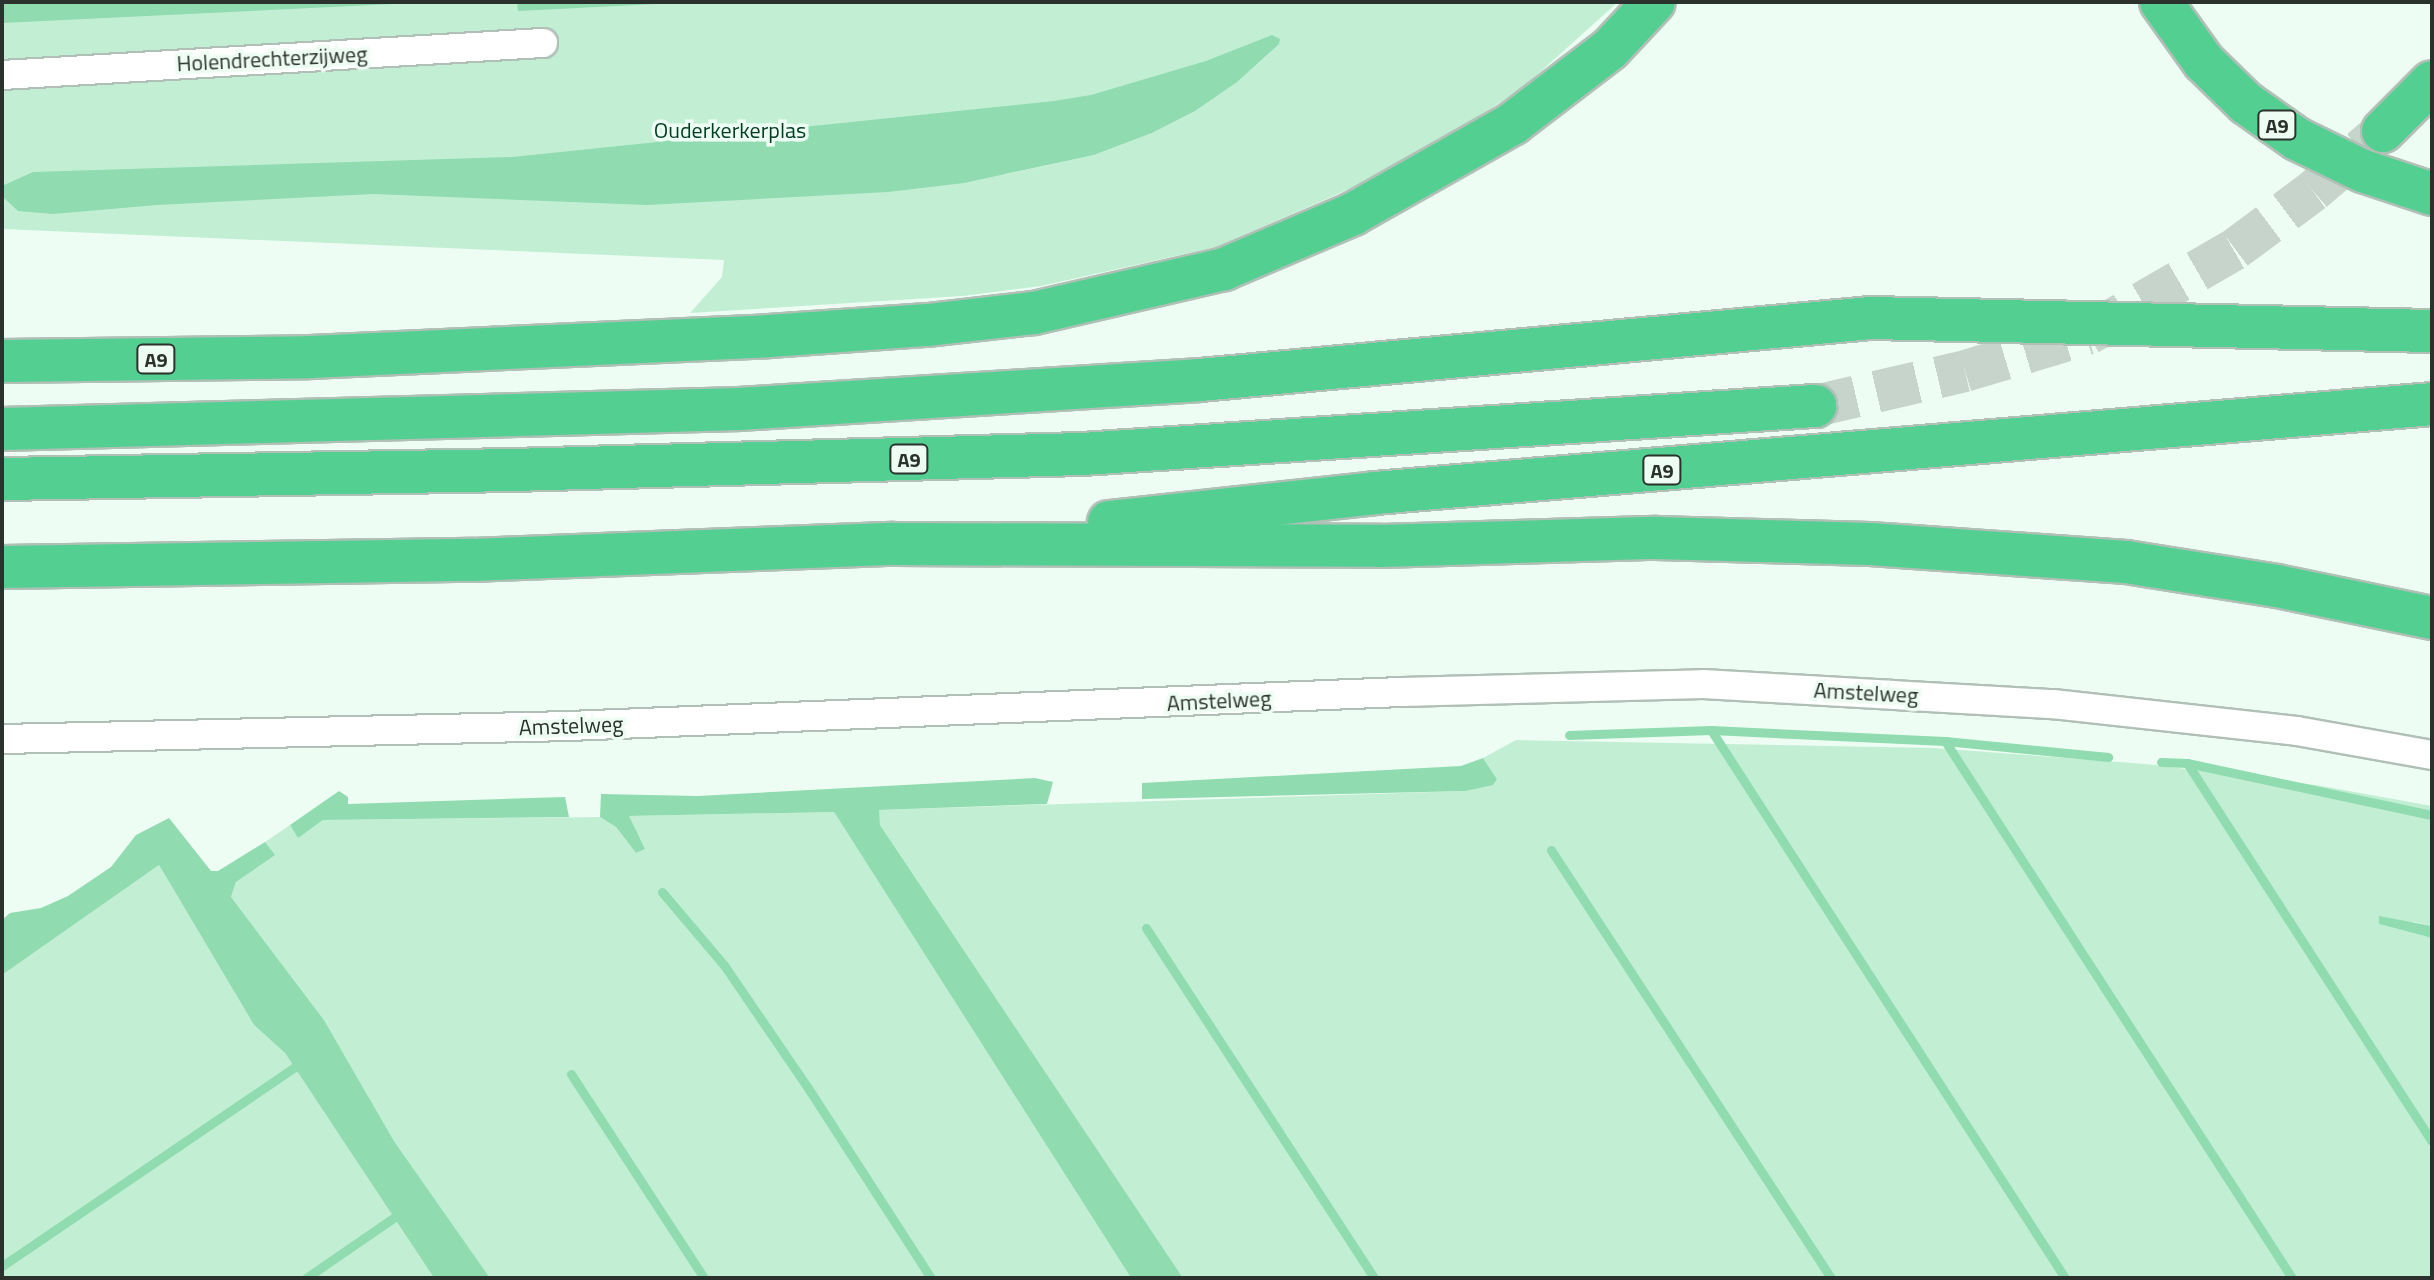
<!DOCTYPE html>
<style>
body{margin:0}
#map{position:relative;width:2434px;height:1280px;overflow:hidden;background:#eefdf3;font-family:"Titillium Web",sans-serif}
div>[style]{position:absolute}
.green>*{inset:0;background:#c2efd4}
.water>*{inset:0;background:#90dbb0}
.stream>*{height:9px;margin:-4.5px;padding:0 4.5px;transform-origin:4.5px;border-radius:4.5px;background:#90dbb0}
.highway-tunnel>*{height:42px;margin-top:-21px;transform-origin:0;background:repeating-linear-gradient(90deg,#c7d4cb 0 42px,transparent 0 63px)}
.roads{filter:drop-shadow(2px 0 #b1c0b7) drop-shadow(-2px 0 #b1c0b7) drop-shadow(0 2px #b1c0b7) drop-shadow(0 -2px #b1c0b7)}
.minor>*{height:28px;margin:-14px;padding:0 14px;transform-origin:14px;border-radius:14px;background:#fff}
.highway>*{height:42px;margin:-21px;padding:0 21px;transform-origin:21px;border-radius:21px;background:#53cf91}
span{translate:-50% -50%;white-space:nowrap;text-align:center;line-height:1.15;-webkit-text-stroke:7px #eefdf3;paint-order:stroke}
.shield-label span{padding:2px 6px;background:#eefdf3;border:2px solid;border-radius:6px;-webkit-text-stroke-width:0}
.shield-label{font-size:20px;color:#2b312d;font-weight:700}
.street-label{font-size:22px;color:#2b312d}
.park-label{font-size:22px;color:#003d23}
.frame{position:absolute;inset:0;border:4px solid #2b312d;pointer-events:none}
</style>
<div id="map">
<div class="green">
<i style="clip-path:polygon(evenodd,2px 2px,1618px 2px,1520px 90px,1395px 169px,1216px 247px,1041px 286px,963px 296px,690px 313px,722px 277px,724px 260px,2px 229px,2px 2px,1200px 108px,1152px 133px,1094px 155px,1002px 175px,1200px 108px)"></i>
<i style="clip-path:polygon(1516px 740px,1934px 748px,2146px 764px,2316px 785px,2432px 806px,2432px 926px,2415px 922px,2379px 924px,2432px 938px,2432px 1278px,1183px 1278px,880px 825px,878px 810px,1465px 791px,1497px 779px,1483px 758px)"></i>
<i style="clip-path:polygon(834px 812px,1131px 1278px,490px 1278px,394px 1141px,324px 1020px,231px 897px,236px 882px,274px 855px,265px 842px,290px 825px,298px 837px,323px 820px,600px 817px,616px 827px,636px 853px,645px 849px,628px 816px)"></i>
<i style="clip-path:polygon(159px 865px,254px 1025px,285px 1053px,434px 1278px,2px 1278px,2px 975px)"></i>
</div>
<div class="water">
<i style="clip-path:polygon(2px 2px,435px 2px,2px 23px)"></i>
<i style="clip-path:polygon(517px 2px,696px 2px,518px 11px)"></i>
<i style="clip-path:polygon(1272px 35px,1280px 39px,1279px 44px,1237px 82px,1195px 111px,1152px 133px,1094px 155px,964px 183px,888px 192px,647px 205px,373px 194px,157px 205px,53px 214px,18px 211px,2px 196px,2px 186px,33px 172px,512px 157px,1054px 101px,1091px 95px,1206px 61px)"></i>
<i style="clip-path:polygon(1483px 758px,1497px 779px,1493px 785px,1465px 791px,1142px 799px,1142px 783px,1461px 766px)"></i>
<i style="clip-path:polygon(1035px 778px,1053px 782px,1047px 804px,879px 810px,880px 825px,1183px 1278px,1131px 1278px,834px 812px,629px 816px,645px 849px,636px 853px,616px 827px,600px 817px,601px 794px,698px 796px)"></i>
<i style="clip-path:polygon(339px 791px,348px 797px,348px 804px,565px 797px,569px 817px,323px 820px,298px 838px,290px 825px)"></i>
<i style="clip-path:polygon(169px 818px,211px 871px,218px 871px,265px 842px,275px 855px,236px 882px,231px 897px,324px 1020px,394px 1141px,490px 1278px,434px 1278px,285px 1053px,254px 1025px,159px 865px,2px 975px,2px 920px,10px 913px,41px 908px,68px 896px,111px 867px,136px 835px)"></i>
<i style="clip-path:polygon(2379px 916px,2432px 926px,2432px 938px,2379px 924px)"></i>
</div>
<div class="stream">
<i style="left:1711px;top:730px;width:652px;rotate:57.14deg"></i>
<i style="left:1569px;top:735px;width:142px;rotate:-2deg"></i>
<i style="left:1711px;top:730px;width:234px;rotate:2.7deg"></i>
<i style="left:1945px;top:741px;width:164px;rotate:5.6deg"></i>
<i style="left:1945px;top:741px;width:639px;rotate:57.13deg"></i>
<i style="left:2161px;top:762px;width:26px;rotate:2deg"></i>
<i style="left:2187px;top:763px;width:250px;rotate:12deg"></i>
<i style="left:2187px;top:763px;width:450px;rotate:57.1deg"></i>
<i style="left:1551px;top:850px;width:511px;rotate:56.81deg"></i>
<i style="left:662px;top:892px;width:96px;rotate:49.7deg"></i>
<i style="left:724px;top:965px;width:149px;rotate:55.7deg"></i>
<i style="left:808px;top:1088px;width:226px;rotate:57.1deg"></i>
<i style="left:1146px;top:928px;width:418px;rotate:56.9deg"></i>
<i style="left:571px;top:1074px;width:244px;rotate:56.9deg"></i>
<i style="left:2px;top:1266px;width:365px;rotate:-34.2deg"></i>
<i style="left:306px;top:1278px;width:116px;rotate:-34.5deg"></i>
</div>
<div class="highway-tunnel">
<i style="left:1815px;top:406px;width:154px;rotate:-13.1deg"></i>
<i style="left:1965px;top:371px;width:128px;rotate:-16.7deg"></i>
<i style="left:2088px;top:334px;width:170px;rotate:-30deg"></i>
<i style="left:2235px;top:249px;width:97px;rotate:-36.6deg"></i>
<i style="left:2313px;top:191px;width:92px;rotate:-40.6deg"></i>
</div>
<div class="roads">
<div class="minor">
<i style="left:2px;top:75px;width:542px;rotate:-3.39deg"></i>
<i style="left:2px;top:739px;width:567px;rotate:-1.31deg"></i>
<i style="left:569px;top:726px;width:834px;rotate:-2.34deg"></i>
<i style="left:1402px;top:692px;width:301px;rotate:-1.5deg"></i>
<i style="left:1703px;top:684px;width:351px;rotate:3.3deg"></i>
<i style="left:2053px;top:704px;width:245px;rotate:6.3deg"></i>
<i style="left:2297px;top:731px;width:137px;rotate:10.1deg"></i>
</div>
<div class="highway">
<i style="left:2161px;top:2px;width:74px;rotate:54.4deg"></i>
<i style="left:2204px;top:62px;width:59px;rotate:44.3deg"></i>
<i style="left:2246px;top:103px;width:62px;rotate:35.2deg"></i>
<i style="left:2297px;top:139px;width:73px;rotate:25.9deg"></i>
<i style="left:2363px;top:171px;width:73px;rotate:18.4deg"></i>
<i style="left:2383px;top:131px;width:69px;rotate:-45deg"></i>
<i style="left:2px;top:361px;width:308px;rotate:-0.7deg"></i>
<i style="left:310px;top:357px;width:459px;rotate:-2.6deg"></i>
<i style="left:769px;top:336px;width:159px;rotate:-4deg"></i>
<i style="left:928px;top:325px;width:107px;rotate:-6.5deg"></i>
<i style="left:1034px;top:313px;width:195px;rotate:-13deg"></i>
<i style="left:1224px;top:269px;width:140px;rotate:-23.1deg"></i>
<i style="left:1353px;top:214px;width:183px;rotate:-29.5deg"></i>
<i style="left:1512px;top:124px;width:123px;rotate:-37.4deg"></i>
<i style="left:1610px;top:49px;width:64px;rotate:-46.9deg"></i>
<i style="left:2px;top:429px;width:738px;rotate:-1.55deg"></i>
<i style="left:740px;top:409px;width:461px;rotate:-3.6deg"></i>
<i style="left:1200px;top:380px;width:674px;rotate:-5.28deg"></i>
<i style="left:1871px;top:318px;width:561px;rotate:1.33deg"></i>
<i style="left:2px;top:479px;width:510px;rotate:-1.01deg"></i>
<i style="left:512px;top:470px;width:570px;rotate:-1.61deg"></i>
<i style="left:1082px;top:454px;width:735px;rotate:-3.75deg"></i>
<i style="left:1109px;top:522px;width:268px;rotate:-6.2deg"></i>
<i style="left:1375px;top:493px;width:1061px;rotate:-4.81deg"></i>
<i style="left:2px;top:567px;width:469px;rotate:-0.9deg"></i>
<i style="left:471px;top:560px;width:422px;rotate:-2.2deg"></i>
<i style="left:893px;top:544px;width:488px;rotate:0.2deg"></i>
<i style="left:1381px;top:546px;width:275px;rotate:-1.7deg"></i>
<i style="left:1656px;top:538px;width:214px;rotate:1.6deg"></i>
<i style="left:1870px;top:544px;width:257px;rotate:4deg"></i>
<i style="left:2126px;top:562px;width:153px;rotate:9deg"></i>
<i style="left:2277px;top:586px;width:158px;rotate:11.7deg"></i>
</div>
</div>
<div class="shield-label">
<span style="left:2277px;top:125px">A9</span>
<span style="left:156px;top:359px">A9</span>
<span style="left:909px;top:459px">A9</span>
<span style="left:1662px;top:470px">A9</span>
</div>
<div class="street-label">
<span style="left:272px;top:59px;rotate:-3deg">Holendrechterzijweg</span>
<span style="left:1866px;top:693px;rotate:3deg">Amstelweg</span>
<span style="left:1219px;top:701px;rotate:-3deg">Amstelweg</span>
<span style="left:571px;top:726px;rotate:-2deg">Amstelweg</span>
</div>
<div class="park-label">
<span style="left:730px;top:131px">Ouderkerkerplas</span>
</div>
<div class="frame"></div>
</div>
